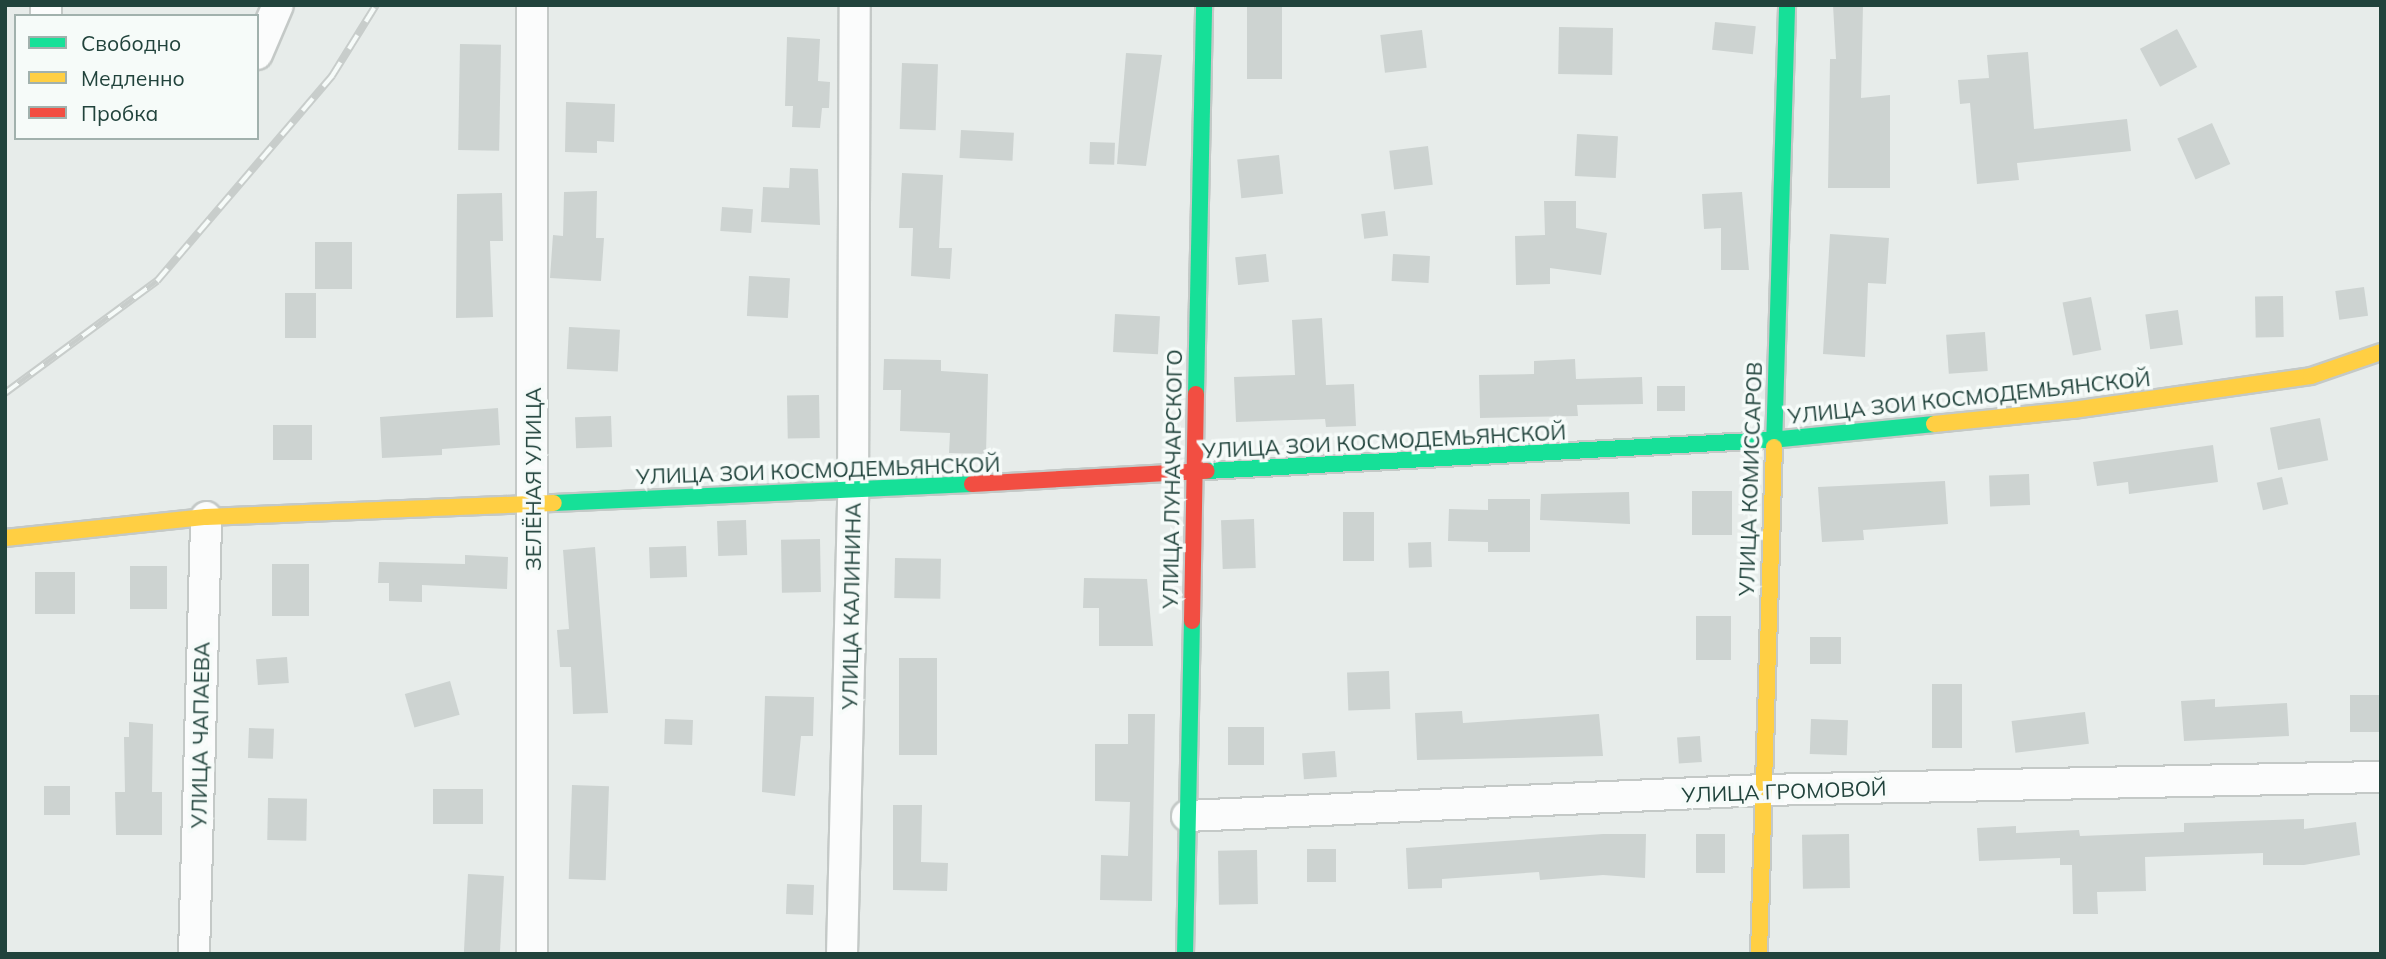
<!DOCTYPE html>
<meta charset="utf-8">
<style>
body{margin:0}
#map{position:relative;width:2386px;height:959px;overflow:hidden;background:#e7ecea;font-family:Mulish,sans-serif}
div>[style]{position:absolute}
.building>*{inset:0;background:#cdd3d1;transform-origin:0 0}
.roads{filter:drop-shadow(2px 0 #c4c9c7) drop-shadow(-2px 0 #c4c9c7) drop-shadow(0 2px #c4c9c7) drop-shadow(0 -2px #c4c9c7)}
.street>*{height:30px;margin:-15px;padding:0 15px;transform-origin:15px;border-radius:15px;background:#fbfcfc}
.fast>*{height:16px;margin:-8px;padding:0 8px;transform-origin:8px;border-radius:8px;background:#16e098}
.slow>*{height:16px;margin:-8px;padding:0 8px;transform-origin:8px;border-radius:8px;background:#ffcf43}
.jam>*{height:16px;margin:-8px;padding:0 8px;transform-origin:8px;border-radius:8px;background:#f24e42}
.rail>*{height:8px;margin-top:-4px;transform-origin:0;background:repeating-linear-gradient(90deg,#f6fbf9 0 16px,#c8cdcb 0 32px);box-sizing:border-box;border-block:2px solid #c8cdcb}
span{translate:-50% -50%;white-space:nowrap;text-align:center;line-height:1.15;-webkit-text-stroke:7px #f6fbf9;paint-order:stroke}
.street-label{font-size:21px;color:#21433c}
.frame{position:absolute;inset:0;border:7px solid #21433c;pointer-events:none}
.legend{position:absolute;left:14px;top:14px;width:245px;height:126px;box-sizing:border-box;background:#f6fbf9;border:2px solid #a1b1ad;margin:0;padding:9px 12px;list-style:none;font-size:21px;color:#21433c}
.legend li{display:flex;align-items:center;gap:14px;height:35px}
.legend b{width:35px;border:2px solid #a1b1ad}
</style>
<div id="map">
<div class="building">
<i style="left:1247px;top:5px;width:35px;height:74px"></i>
<i style="clip-path:polygon(1833px 5px,1863px 5px,1861px 98px,1890px 95px,1890px 188px,1828px 188px,1830px 59px,1836px 59px)"></i>
<i style="left:1715px;top:22px;width:41px;height:28px;rotate:6deg"></i>
<i style="left:1559px;top:27px;width:54px;height:47px;rotate:1deg"></i>
<i style="left:2177px;top:29px;width:43px;height:42px;rotate:62deg"></i>
<i style="left:1422px;top:30px;width:38px;height:42px;rotate:83deg"></i>
<i style="clip-path:polygon(787px 37px,820px 39px,818px 81px,830px 82px,829px 108px,822px 108px,820px 128px,792px 127px,793px 106px,785px 106px)"></i>
<i style="left:460px;top:44px;width:41px;height:106px;rotate:1deg"></i>
<i style="clip-path:polygon(2028px 52px,2034px 129px,2127px 119px,2131px 151px,2017px 163px,2019px 180px,1977px 184px,1970px 103px,1960px 104px,1958px 80px,1989px 78px,1987px 55px)"></i>
<i style="clip-path:polygon(1126px 53px,1162px 55px,1146px 166px,1117px 164px)"></i>
<i style="left:902px;top:63px;width:36px;height:66px;rotate:2deg"></i>
<i style="clip-path:polygon(566px 102px,615px 104px,614px 142px,597px 141px,597px 153px,565px 152px)"></i>
<i style="left:2212px;top:123px;width:45px;height:38px;rotate:66deg"></i>
<i style="left:961px;top:130px;width:53px;height:28px;rotate:3deg"></i>
<i style="left:1577px;top:134px;width:41px;height:42px;rotate:3deg"></i>
<i style="left:1090px;top:142px;width:25px;height:22px;rotate:2deg"></i>
<i style="left:1428px;top:146px;width:39px;height:39px;rotate:83deg"></i>
<i style="left:1279px;top:155px;width:39px;height:42px;rotate:84deg"></i>
<i style="clip-path:polygon(790px 168px,818px 169px,820px 225px,761px 222px,763px 187px,789px 188px)"></i>
<i style="clip-path:polygon(902px 173px,943px 175px,939px 248px,952px 248px,950px 279px,911px 276px,913px 228px,899px 228px)"></i>
<i style="clip-path:polygon(597px 191px,596px 238px,604px 238px,601px 281px,550px 278px,553px 235px,563px 236px,564px 192px)"></i>
<i style="clip-path:polygon(1742px 192px,1749px 270px,1721px 270px,1721px 228px,1704px 229px,1702px 194px)"></i>
<i style="clip-path:polygon(502px 193px,503px 241px,490px 241px,493px 317px,456px 318px,457px 194px)"></i>
<i style="clip-path:polygon(1544px 201px,1576px 201px,1576px 228px,1607px 233px,1601px 275px,1550px 268px,1550px 284px,1516px 285px,1515px 236px,1545px 235px)"></i>
<i style="left:722px;top:207px;width:31px;height:24px;rotate:4deg"></i>
<i style="left:1385px;top:211px;width:25px;height:24px;rotate:83deg"></i>
<i style="clip-path:polygon(1830px 234px,1889px 238px,1886px 284px,1868px 283px,1865px 357px,1823px 354px)"></i>
<i style="left:315px;top:242px;width:37px;height:47px"></i>
<i style="left:1266px;top:254px;width:28px;height:31px;rotate:84deg"></i>
<i style="left:1393px;top:254px;width:37px;height:27px;rotate:3deg"></i>
<i style="left:749px;top:276px;width:41px;height:40px;rotate:3deg"></i>
<i style="left:2364px;top:287px;width:29px;height:29px;rotate:82deg"></i>
<i style="left:285px;top:293px;width:31px;height:45px"></i>
<i style="left:2283px;top:296px;width:41px;height:28px;rotate:89deg"></i>
<i style="left:2091px;top:297px;width:54px;height:29px;rotate:79deg"></i>
<i style="left:2178px;top:310px;width:35px;height:33px;rotate:82deg"></i>
<i style="left:1115px;top:314px;width:45px;height:38px;rotate:3deg"></i>
<i style="clip-path:polygon(1322px 318px,1326px 385px,1354px 384px,1356px 426px,1326px 427px,1325px 419px,1236px 422px,1234px 377px,1295px 375px,1292px 320px)"></i>
<i style="left:569px;top:327px;width:51px;height:42px;rotate:3deg"></i>
<i style="left:1985px;top:332px;width:39px;height:39px;rotate:86deg"></i>
<i style="clip-path:polygon(884px 359px,941px 360px,941px 371px,988px 374px,986px 454px,949px 453px,950px 433px,900px 431px,901px 390px,883px 390px)"></i>
<i style="clip-path:polygon(1575px 359px,1576px 379px,1642px 377px,1643px 404px,1577px 405px,1578px 416px,1480px 418px,1479px 375px,1534px 374px,1534px 361px)"></i>
<i style="left:1685px;top:386px;width:25px;height:28px;rotate:90deg"></i>
<i style="left:819px;top:395px;width:43px;height:32px;rotate:89deg"></i>
<i style="clip-path:polygon(498px 408px,500px 445px,442px 449px,442px 455px,382px 458px,380px 417px)"></i>
<i style="left:611px;top:416px;width:31px;height:36px;rotate:88deg"></i>
<i style="left:2320px;top:418px;width:43px;height:51px;rotate:79deg"></i>
<i style="left:273px;top:425px;width:39px;height:35px"></i>
<i style="clip-path:polygon(2213px 445px,2218px 482px,2129px 494px,2128px 482px,2097px 486px,2093px 462px)"></i>
<i style="left:2029px;top:474px;width:31px;height:40px;rotate:88deg"></i>
<i style="left:2282px;top:477px;width:28px;height:26px;rotate:77deg"></i>
<i style="clip-path:polygon(1945px 481px,1948px 524px,1863px 530px,1864px 540px,1822px 542px,1818px 487px)"></i>
<i style="left:1692px;top:491px;width:40px;height:44px"></i>
<i style="clip-path:polygon(1629px 492px,1630px 524px,1540px 520px,1541px 494px)"></i>
<i style="clip-path:polygon(1488px 499px,1530px 499px,1530px 552px,1488px 552px,1488px 542px,1448px 541px,1449px 509px,1488px 510px)"></i>
<i style="left:1343px;top:512px;width:31px;height:49px"></i>
<i style="left:1254px;top:519px;width:49px;height:33px;rotate:88deg"></i>
<i style="left:746px;top:520px;width:35px;height:29px;rotate:88deg"></i>
<i style="left:820px;top:539px;width:53px;height:39px;rotate:89deg"></i>
<i style="left:1431px;top:542px;width:25px;height:23px;rotate:88deg"></i>
<i style="left:686px;top:546px;width:31px;height:37px;rotate:88deg"></i>
<i style="clip-path:polygon(595px 547px,608px 713px,573px 714px,571px 667px,560px 667px,557px 630px,569px 629px,563px 550px)"></i>
<i style="clip-path:polygon(465px 555px,508px 557px,507px 589px,422px 585px,422px 602px,389px 601px,389px 583px,378px 583px,379px 562px,465px 564px)"></i>
<i style="left:895px;top:558px;width:46px;height:40px;rotate:1deg"></i>
<i style="left:272px;top:564px;width:37px;height:52px"></i>
<i style="left:130px;top:566px;width:37px;height:43px"></i>
<i style="left:35px;top:572px;width:40px;height:42px"></i>
<i style="clip-path:polygon(1084px 578px,1147px 579px,1153px 646px,1099px 646px,1099px 608px,1083px 608px)"></i>
<i style="left:1731px;top:616px;width:44px;height:35px;rotate:90deg"></i>
<i style="left:1810px;top:637px;width:31px;height:27px"></i>
<i style="left:287px;top:657px;width:26px;height:31px;rotate:86deg"></i>
<i style="left:899px;top:658px;width:38px;height:97px"></i>
<i style="left:1389px;top:671px;width:38px;height:42px;rotate:88deg"></i>
<i style="left:450px;top:681px;width:35px;height:47px;rotate:74deg"></i>
<i style="left:1932px;top:684px;width:30px;height:64px"></i>
<i style="left:2381px;top:695px;width:37px;height:31px;rotate:90deg"></i>
<i style="clip-path:polygon(765px 696px,814px 697px,813px 736px,801px 736px,795px 796px,762px 792px)"></i>
<i style="clip-path:polygon(2215px 699px,2215px 707px,2287px 703px,2289px 736px,2184px 741px,2181px 701px)"></i>
<i style="clip-path:polygon(1462px 711px,1463px 723px,1599px 714px,1603px 756px,1417px 760px,1415px 713px)"></i>
<i style="left:2085px;top:712px;width:32px;height:74px;rotate:83deg"></i>
<i style="clip-path:polygon(1128px 714px,1155px 714px,1152px 901px,1100px 900px,1101px 855px,1128px 856px,1130px 802px,1095px 801px,1095px 744px,1128px 744px)"></i>
<i style="left:665px;top:719px;width:28px;height:25px;rotate:2deg"></i>
<i style="left:1811px;top:719px;width:37px;height:35px;rotate:2deg"></i>
<i style="clip-path:polygon(129px 722px,153px 724px,152px 792px,162px 792px,162px 835px,116px 835px,115px 792px,125px 792px,124px 737px,129px 737px)"></i>
<i style="left:1228px;top:727px;width:36px;height:38px"></i>
<i style="left:249px;top:728px;width:25px;height:30px;rotate:2deg"></i>
<i style="left:1700px;top:736px;width:26px;height:23px;rotate:86deg"></i>
<i style="left:1335px;top:751px;width:26px;height:33px;rotate:86deg"></i>
<i style="left:572px;top:785px;width:37px;height:94px;rotate:2deg"></i>
<i style="left:70px;top:786px;width:29px;height:26px;rotate:90deg"></i>
<i style="left:433px;top:789px;width:50px;height:35px"></i>
<i style="left:268px;top:798px;width:39px;height:42px;rotate:1deg"></i>
<i style="clip-path:polygon(893px 805px,922px 805px,921px 862px,948px 863px,947px 891px,893px 890px)"></i>
<i style="clip-path:polygon(2304px 819px,2304px 829px,2356px 822px,2360px 855px,2304px 865px,2263px 865px,2263px 853px,2145px 857px,2146px 891px,2097px 892px,2098px 914px,2073px 914px,2072px 865px,2060px 865px,2060px 858px,1979px 861px,1977px 828px,2016px 826px,2016px 833px,2079px 830px,2080px 836px,2184px 832px,2184px 823px)"></i>
<i style="clip-path:polygon(1603px 834px,1646px 834px,1645px 878px,1603px 875px,1540px 880px,1539px 872px,1442px 879px,1442px 888px,1408px 889px,1406px 848px)"></i>
<i style="left:1696px;top:834px;width:29px;height:39px"></i>
<i style="left:1849px;top:834px;width:54px;height:47px;rotate:89deg"></i>
<i style="left:1307px;top:849px;width:29px;height:33px"></i>
<i style="left:1257px;top:850px;width:54px;height:39px;rotate:89deg"></i>
<i style="left:468px;top:874px;width:36px;height:80px;rotate:3deg"></i>
<i style="left:787px;top:884px;width:27px;height:30px;rotate:2deg"></i>
</div>
<div class="roads">
<div class="street">
<i style="left:532px;top:5px;width:949px;rotate:90deg"></i>
<i style="left:46px;top:16px;width:11px;rotate:-90deg"></i>
<i style="left:257px;top:54px;width:53px;rotate:-66.8deg"></i>
<i style="left:1187px;top:816px;width:577px;rotate:-2.58deg"></i>
<i style="left:1763px;top:790px;width:618px;rotate:-1.21deg"></i>
<i style="left:194px;top:954px;width:437px;rotate:-88.4deg"></i>
<i style="left:842px;top:954px;width:463px;rotate:-88.6deg"></i>
<i style="left:853px;top:491px;width:486px;rotate:-89.8deg"></i>
</div>
<div class="fast">
<i style="left:1196px;top:394px;width:389px;rotate:-88.8deg"></i>
<i style="left:1774px;top:447px;width:442px;rotate:-88.3deg"></i>
<i style="left:1207px;top:471px;width:565px;rotate:-3.15deg"></i>
<i style="left:1771px;top:440px;width:164px;rotate:-5.6deg"></i>
<i style="left:554px;top:503px;width:418px;rotate:-2.6deg"></i>
<i style="left:1185px;top:954px;width:333px;rotate:-88.8deg"></i>
</div>
<div class="slow">
<i style="left:1934px;top:424px;width:140px;rotate:-5.8deg"></i>
<i style="left:2073px;top:410px;width:240px;rotate:-8.1deg"></i>
<i style="left:2311px;top:376px;width:74px;rotate:-18.9deg"></i>
<i style="left:5px;top:538px;width:202px;rotate:-6deg"></i>
<i style="left:206px;top:517px;width:348px;rotate:-2.3deg"></i>
<i style="left:1759px;top:954px;width:507px;rotate:-88.31deg"></i>
</div>
<div class="jam">
<i style="left:972px;top:484px;width:235px;rotate:-3.2deg"></i>
<i style="left:1192px;top:621px;width:227px;rotate:-89deg"></i>
</div>
</div>
<div class="rail">
<i style="left:5px;top:393px;width:189px;rotate:-36.4deg"></i>
<i style="left:157px;top:281px;width:270px;rotate:-49.5deg"></i>
<i style="left:332px;top:76px;width:84px;rotate:-58.2deg"></i>
</div>
<div class="street-label">
<span style="left:1969px;top:397px;rotate:-6deg">УЛИЦА ЗОИ КОСМОДЕМЬЯНСКОЙ</span>
<span style="left:1384px;top:441px;rotate:-3deg">УЛИЦА ЗОИ КОСМОДЕМЬЯНСКОЙ</span>
<span style="left:818px;top:470px;rotate:-2deg">УЛИЦА ЗОИ КОСМОДЕМЬЯНСКОЙ</span>
<span style="left:533px;top:479px;rotate:-90deg">ЗЕЛЁНАЯ УЛИЦА</span>
<span style="left:1172px;top:479px;rotate:-89deg">УЛИЦА ЛУНАЧАРСКОГО</span>
<span style="left:1750px;top:479px;rotate:-88deg">УЛИЦА КОМИССАРОВ</span>
<span style="left:851px;top:606px;rotate:-89deg">УЛИЦА КАЛИНИНА</span>
<span style="left:200px;top:735px;rotate:-89deg">УЛИЦА ЧАПАЕВА</span>
<span style="left:1784px;top:791px;rotate:-2deg">УЛИЦА ГРОМОВОЙ</span>
</div>
<div class="frame"></div>
<ul class="legend">
<li><b style="height:9px;background:#16e098"></b>Свободно</li>
<li><b style="height:9px;background:#ffcf43"></b>Медленно</li>
<li><b style="height:9px;background:#f24e42"></b>Пробка</li>
</ul>
</div>
